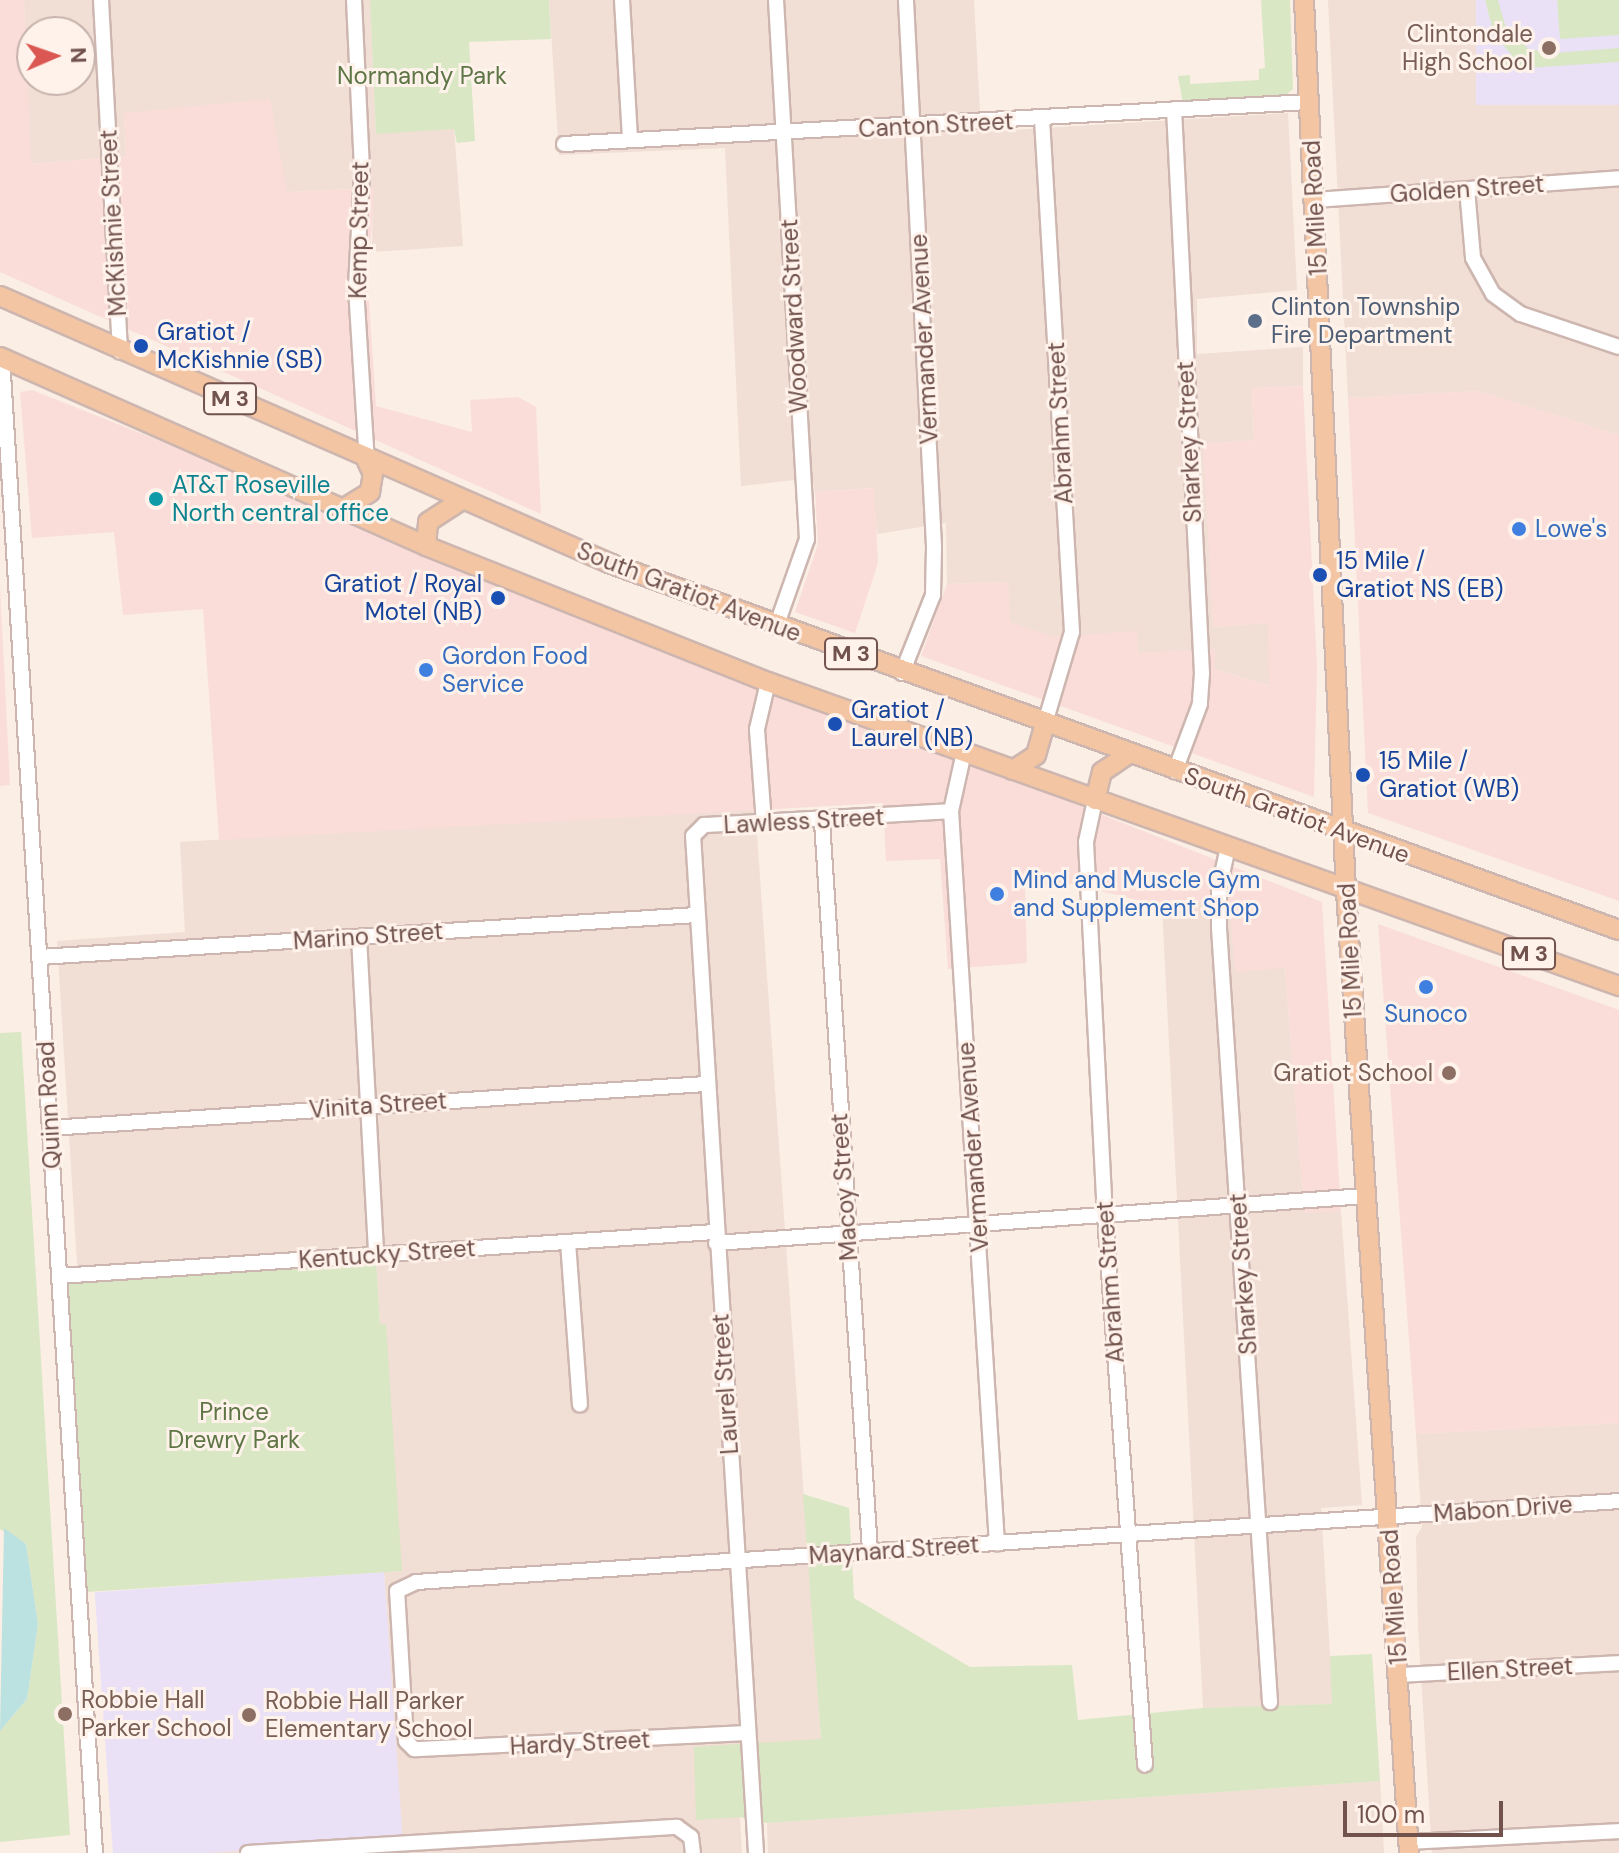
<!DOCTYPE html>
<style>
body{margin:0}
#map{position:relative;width:1619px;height:1853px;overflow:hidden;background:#faeee5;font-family:"DM Sans",sans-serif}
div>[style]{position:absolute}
.residential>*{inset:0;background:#f1ded4}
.commercial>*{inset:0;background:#faddd9}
.education>*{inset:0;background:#ebe1f7;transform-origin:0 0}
.green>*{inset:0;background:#d9e7c4}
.water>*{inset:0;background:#bbe2e0}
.roads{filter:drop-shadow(2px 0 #cdb6af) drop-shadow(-2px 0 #cdb6af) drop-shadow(0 2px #cdb6af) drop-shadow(0 -2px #cdb6af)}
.minor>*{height:14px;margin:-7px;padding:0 7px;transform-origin:7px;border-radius:7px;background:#fff}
.major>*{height:18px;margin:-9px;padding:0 9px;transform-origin:9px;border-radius:9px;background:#f4c5a2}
.dots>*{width:22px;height:22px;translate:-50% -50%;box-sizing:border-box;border:4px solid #fef2eb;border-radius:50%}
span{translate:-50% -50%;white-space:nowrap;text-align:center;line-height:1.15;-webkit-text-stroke:6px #fef2eb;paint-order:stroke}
.shield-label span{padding:2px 6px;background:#fef2eb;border:2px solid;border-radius:6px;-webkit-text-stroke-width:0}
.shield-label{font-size:22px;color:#71524c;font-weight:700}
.education-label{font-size:24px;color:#785e54}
.right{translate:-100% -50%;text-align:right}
.left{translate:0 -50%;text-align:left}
.park-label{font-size:24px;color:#5e7645}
.street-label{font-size:24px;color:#71524c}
.service-label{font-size:24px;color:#4e5e75}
.transit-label{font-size:24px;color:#164399}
.culture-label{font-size:24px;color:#0d838f}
.shop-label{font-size:24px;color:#366cbe}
.north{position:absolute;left:16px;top:16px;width:80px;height:80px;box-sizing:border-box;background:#fef2eb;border:2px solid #c6b2ab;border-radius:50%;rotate:88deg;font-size:22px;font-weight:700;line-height:32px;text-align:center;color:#71524c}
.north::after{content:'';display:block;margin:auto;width:28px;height:36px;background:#db5753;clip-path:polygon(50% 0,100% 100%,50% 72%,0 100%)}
.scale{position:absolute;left:1343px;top:1801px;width:160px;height:36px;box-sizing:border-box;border:4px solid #71524c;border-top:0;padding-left:10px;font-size:24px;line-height:28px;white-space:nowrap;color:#71524c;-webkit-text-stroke:6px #fef2eb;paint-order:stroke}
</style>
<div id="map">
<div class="residential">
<i style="clip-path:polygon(evenodd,24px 0,370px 0,376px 133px,454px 129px,463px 246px,372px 252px,373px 188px,287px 192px,124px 113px,126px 156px,30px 164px,24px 0,32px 32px,80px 32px,80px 80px,32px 80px,32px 32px)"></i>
<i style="clip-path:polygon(549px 0,974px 0,981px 132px,1288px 113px,1297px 290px,1197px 299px,1197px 354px,1303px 347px,1303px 386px,1252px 388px,1254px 440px,1204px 444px,1213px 627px,1268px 623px,1270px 686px,1215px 669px,1215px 650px,1137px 653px,1137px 632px,1053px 637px,1009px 622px,1008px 582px,947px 584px,946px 523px,877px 534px,873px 488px,815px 492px,812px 478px,741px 486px,725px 148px,559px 155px)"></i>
<i style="clip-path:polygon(1328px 0,1476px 0,1482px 105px,1619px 96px,1619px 435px,1478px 391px,1348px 398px)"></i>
<i style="clip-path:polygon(755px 807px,821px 1739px,740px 1817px,742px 1853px,171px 1853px,402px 1838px,384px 1572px,401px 1571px,385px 1324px,380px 1324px,376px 1260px,78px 1279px,57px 941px,185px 932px,180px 842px)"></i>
<i style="clip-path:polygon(1229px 899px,1285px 968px,1304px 1212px,1341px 1211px,1362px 1505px,1321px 1508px,1333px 1704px,1203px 1708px,1162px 906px)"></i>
<i style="clip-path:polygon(1619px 1423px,1619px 1853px,1432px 1853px,1418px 1627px,1416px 1537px,1422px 1527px,1416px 1434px)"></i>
<i style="clip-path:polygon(1380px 1781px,1384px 1853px,768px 1853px,767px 1823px)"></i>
</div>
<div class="commercial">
<i style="clip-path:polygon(0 0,24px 0,31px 164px,126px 156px,124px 113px,270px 99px,287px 192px,374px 188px,368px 285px,376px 406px,472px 432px,470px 400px,518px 397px,536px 407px,541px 514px,0 272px)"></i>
<i style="clip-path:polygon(1303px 386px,1317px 666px,1314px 797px,921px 656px,947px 584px,1008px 582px,1010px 622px,1053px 637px,1137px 631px,1138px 653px,1215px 649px,1215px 669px,1269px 686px,1268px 623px,1213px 627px,1203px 444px,1254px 440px,1252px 388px)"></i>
<i style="clip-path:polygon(32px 390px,1322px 902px,1341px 1211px,1304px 1213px,1285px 968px,1235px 972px,1229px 899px,1162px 906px,1072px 884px,1025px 886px,1027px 963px,948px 969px,940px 859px,886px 861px,883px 803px,219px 840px,203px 609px,123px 615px,114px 532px,32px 538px,20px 392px)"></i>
<i style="clip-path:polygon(1478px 391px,1619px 435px,1619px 901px,1368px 813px,1348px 398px)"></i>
<i style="clip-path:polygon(874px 488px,878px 563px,855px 633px,795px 612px,818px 544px,815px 492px)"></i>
<i style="clip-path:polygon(0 586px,10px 785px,0 786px)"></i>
<i style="clip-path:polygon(1378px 924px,1619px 1010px,1619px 1423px,1416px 1434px)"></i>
</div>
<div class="education">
<i style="left:1476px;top:0;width:143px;height:105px"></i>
<i style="left:384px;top:1572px;width:268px;height:290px;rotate:86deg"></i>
</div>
<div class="green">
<i style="clip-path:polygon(370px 0,549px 0,551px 39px,469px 42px,475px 141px,457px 143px,454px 129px,376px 134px)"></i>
<i style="clip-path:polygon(1261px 0,1290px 0,1293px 89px,1282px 98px,1183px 104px,1178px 76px,1190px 75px,1190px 84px,1259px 80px,1259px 69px,1265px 68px)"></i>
<i style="clip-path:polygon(1485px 0,1498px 0,1506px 28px,1529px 49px,1553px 53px,1619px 48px,1619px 62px,1499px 70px,1498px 57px,1512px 55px,1494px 35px)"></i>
<i style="clip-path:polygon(1557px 0,1619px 0,1619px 35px,1560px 39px)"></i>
<i style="clip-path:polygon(21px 1032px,70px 1835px,0 1842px,0 1731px,27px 1699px,38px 1624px,26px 1544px,0 1529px,0 1033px)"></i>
<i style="clip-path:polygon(376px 1259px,380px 1324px,386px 1324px,402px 1571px,86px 1592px,65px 1280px)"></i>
<i style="clip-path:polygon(803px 1494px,849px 1508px,854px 1598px,970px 1667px,1072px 1665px,1078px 1720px,1203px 1708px,1332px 1704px,1330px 1656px,1372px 1654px,1380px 1781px,767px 1823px,740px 1817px,696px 1820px,694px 1747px,821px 1739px)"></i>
</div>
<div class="water">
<i style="clip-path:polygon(4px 1528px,26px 1544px,38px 1624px,27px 1699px,0 1731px)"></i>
</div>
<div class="roads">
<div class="minor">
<i style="left:101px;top:0;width:352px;rotate:86.9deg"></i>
<i style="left:354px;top:0;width:172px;rotate:87.3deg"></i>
<i style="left:362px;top:172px;width:116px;rotate:93deg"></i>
<i style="left:356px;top:288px;width:173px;rotate:86.4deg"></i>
<i style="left:622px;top:0;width:140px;rotate:86.7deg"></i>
<i style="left:776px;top:0;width:540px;rotate:86.71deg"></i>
<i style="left:807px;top:539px;width:93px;rotate:109.4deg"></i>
<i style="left:1174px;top:109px;width:565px;rotate:87.16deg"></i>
<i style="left:1202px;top:673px;width:31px;rotate:94deg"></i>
<i style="left:1200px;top:704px;width:72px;rotate:110.5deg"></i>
<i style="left:1042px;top:119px;width:514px;rotate:86.65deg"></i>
<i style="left:1072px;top:632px;width:95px;rotate:106.5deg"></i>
<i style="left:564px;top:144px;width:746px;rotate:-3.23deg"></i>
<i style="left:1467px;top:189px;width:69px;rotate:85deg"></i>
<i style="left:1473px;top:258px;width:41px;rotate:60.9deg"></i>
<i style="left:1493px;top:294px;width:34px;rotate:36deg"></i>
<i style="left:1521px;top:314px;width:103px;rotate:18.6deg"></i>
<i style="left:1315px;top:200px;width:305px;rotate:-4.1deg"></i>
<i style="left:2px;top:358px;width:1498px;rotate:86.44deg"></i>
<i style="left:902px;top:673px;width:84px;rotate:-68.3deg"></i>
<i style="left:933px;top:595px;width:49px;rotate:-88.8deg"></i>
<i style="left:934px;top:546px;width:547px;rotate:-92.94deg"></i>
<i style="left:964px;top:752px;width:60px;rotate:102.4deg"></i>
<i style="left:951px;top:811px;width:734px;rotate:86.41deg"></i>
<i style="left:1095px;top:800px;width:43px;rotate:102.1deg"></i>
<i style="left:1086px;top:842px;width:374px;rotate:87.1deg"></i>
<i style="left:1105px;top:1216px;width:550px;rotate:85.83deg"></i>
<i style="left:822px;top:822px;width:731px;rotate:86.23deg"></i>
<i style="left:764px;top:823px;width:94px;rotate:-94.3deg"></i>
<i style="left:757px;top:729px;width:48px;rotate:-76.8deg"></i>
<i style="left:1228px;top:847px;width:42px;rotate:102.4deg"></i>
<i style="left:1219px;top:888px;width:40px;rotate:90deg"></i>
<i style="left:1219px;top:928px;width:776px;rotate:86.23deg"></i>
<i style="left:359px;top:937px;width:317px;rotate:86.9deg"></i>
<i style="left:40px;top:957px;width:657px;rotate:-3.66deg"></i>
<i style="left:50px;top:1128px;width:656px;rotate:-3.84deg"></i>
<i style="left:568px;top:1242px;width:163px;rotate:85.8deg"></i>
<i style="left:716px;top:1243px;width:652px;rotate:-4.14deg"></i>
<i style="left:59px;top:1276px;width:657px;rotate:-3.84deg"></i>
<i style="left:1400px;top:1675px;width:219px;rotate:-3.1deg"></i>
<i style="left:747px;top:1733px;width:333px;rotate:177.2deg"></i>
<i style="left:414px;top:1749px;width:11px;rotate:-135deg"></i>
<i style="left:406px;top:1741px;width:150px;rotate:-93.4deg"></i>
<i style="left:397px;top:1591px;width:21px;rotate:-25deg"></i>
<i style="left:416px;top:1582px;width:1206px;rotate:-3.85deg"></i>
<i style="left:1409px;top:1842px;width:210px;rotate:-3deg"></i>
<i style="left:248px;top:1853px;width:430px;rotate:-3.5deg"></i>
<i style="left:677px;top:1827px;width:17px;rotate:36deg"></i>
<i style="left:691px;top:1837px;width:16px;rotate:83deg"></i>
<i style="left:756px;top:1853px;width:1019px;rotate:-93.54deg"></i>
<i style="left:693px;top:836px;width:16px;rotate:-45deg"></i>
<i style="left:704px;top:825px;width:247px;rotate:-3.2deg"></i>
</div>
<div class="major">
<i style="left:1304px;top:0;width:892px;rotate:87.3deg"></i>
<i style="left:1346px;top:891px;width:964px;rotate:86.25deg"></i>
<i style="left:0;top:296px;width:665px;rotate:23.67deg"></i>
<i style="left:609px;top:563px;width:1075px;rotate:19.97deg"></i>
<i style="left:0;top:357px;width:466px;rotate:23.9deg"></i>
<i style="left:426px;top:546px;width:368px;rotate:21.7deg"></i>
<i style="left:768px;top:682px;width:904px;rotate:19.66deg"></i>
<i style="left:343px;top:509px;width:32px;rotate:-32deg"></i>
<i style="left:370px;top:492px;width:18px;rotate:-81deg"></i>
<i style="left:373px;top:474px;width:14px;rotate:-115deg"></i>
<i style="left:426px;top:546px;width:24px;rotate:-85deg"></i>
<i style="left:428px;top:522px;width:38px;rotate:-33deg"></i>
<i style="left:1013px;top:770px;width:27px;rotate:-33deg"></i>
<i style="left:1036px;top:755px;width:33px;rotate:-74deg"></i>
<i style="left:1095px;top:800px;width:29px;rotate:-76deg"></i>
<i style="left:1102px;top:772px;width:32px;rotate:-34deg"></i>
</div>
</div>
<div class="dots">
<i style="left:1549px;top:48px;background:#8d6e63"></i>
<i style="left:1255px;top:321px;background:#5c6f8a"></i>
<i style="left:141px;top:346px;background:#1a4fb4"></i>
<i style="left:156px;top:499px;background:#0f9aa8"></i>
<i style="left:1519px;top:529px;background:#3f7fe0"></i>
<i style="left:1320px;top:575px;background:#1a4fb4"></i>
<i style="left:498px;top:598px;background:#1a4fb4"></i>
<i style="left:426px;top:670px;background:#3f7fe0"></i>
<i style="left:835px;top:724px;background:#1a4fb4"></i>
<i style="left:1363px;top:775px;background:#1a4fb4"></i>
<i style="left:997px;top:894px;background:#3f7fe0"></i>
<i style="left:1426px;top:987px;background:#3f7fe0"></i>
<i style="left:1449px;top:1073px;background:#8d6e63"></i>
<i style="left:65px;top:1714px;background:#8d6e63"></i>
<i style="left:249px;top:1715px;background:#8d6e63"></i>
</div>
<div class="shield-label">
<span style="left:230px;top:399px">M 3</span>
<span style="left:851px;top:654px">M 3</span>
<span style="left:1529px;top:954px">M 3</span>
</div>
<div class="education-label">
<span class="right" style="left:1533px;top:48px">Clintondale<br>High School</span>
<span class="right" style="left:1433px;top:1073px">Gratiot School</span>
<span class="left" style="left:81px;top:1714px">Robbie Hall<br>Parker School</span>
<span class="left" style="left:265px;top:1715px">Robbie Hall Parker<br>Elementary School</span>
</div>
<div class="park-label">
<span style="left:422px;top:76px">Normandy Park</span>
<span style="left:234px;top:1426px">Prince<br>Drewry Park</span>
</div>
<div class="street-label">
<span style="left:936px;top:125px;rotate:-3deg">Canton Street</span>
<span style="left:1467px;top:189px;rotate:-4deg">Golden Street</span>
<span style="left:1315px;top:208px;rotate:-93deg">15 Mile Road</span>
<span style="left:113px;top:223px;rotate:-93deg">McKishnie Street</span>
<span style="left:359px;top:230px;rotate:-89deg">Kemp Street</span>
<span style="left:794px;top:316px;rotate:-93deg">Woodward Street</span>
<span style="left:924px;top:339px;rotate:-93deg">Vermander Avenue</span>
<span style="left:1060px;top:423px;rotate:-93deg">Abrahm Street</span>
<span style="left:1189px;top:442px;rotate:-93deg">Sharkey Street</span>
<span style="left:689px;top:592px;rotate:21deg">South Gratiot Avenue</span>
<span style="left:1297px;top:815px;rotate:20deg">South Gratiot Avenue</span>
<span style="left:804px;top:821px;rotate:-3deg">Lawless Street</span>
<span style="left:368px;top:936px;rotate:-4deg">Marino Street</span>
<span style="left:1350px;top:951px;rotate:-93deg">15 Mile Road</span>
<span style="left:49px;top:1105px;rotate:-93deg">Quinn Road</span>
<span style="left:378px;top:1105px;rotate:-4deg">Vinita Street</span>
<span style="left:973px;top:1147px;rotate:-94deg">Vermander Avenue</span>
<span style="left:844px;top:1187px;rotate:-94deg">Macoy Street</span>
<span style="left:387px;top:1254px;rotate:-4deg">Kentucky Street</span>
<span style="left:1243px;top:1274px;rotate:-94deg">Sharkey Street</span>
<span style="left:1110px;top:1282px;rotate:-94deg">Abrahm Street</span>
<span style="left:725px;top:1384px;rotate:-94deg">Laurel Street</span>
<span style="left:1503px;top:1509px;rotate:-4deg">Mabon Drive</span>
<span style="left:894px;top:1550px;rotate:-4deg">Maynard Street</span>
<span style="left:1394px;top:1597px;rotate:-94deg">15 Mile Road</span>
<span style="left:1510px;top:1669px;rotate:-3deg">Ellen Street</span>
<span style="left:580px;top:1743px;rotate:-3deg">Hardy Street</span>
</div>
<div class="service-label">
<span class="left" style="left:1271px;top:321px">Clinton Township<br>Fire Department</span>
</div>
<div class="transit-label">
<span class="left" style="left:157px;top:346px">Gratiot /<br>McKishnie (SB)</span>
<span class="left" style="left:1336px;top:575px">15 Mile /<br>Gratiot NS (EB)</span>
<span class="right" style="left:482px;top:598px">Gratiot / Royal<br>Motel (NB)</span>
<span class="left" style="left:851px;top:724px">Gratiot /<br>Laurel (NB)</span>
<span class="left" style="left:1379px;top:775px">15 Mile /<br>Gratiot (WB)</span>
</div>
<div class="culture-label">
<span class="left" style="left:172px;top:499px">AT&amp;T Roseville<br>North central office</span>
</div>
<div class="shop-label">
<span class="left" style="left:1535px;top:529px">Lowe's</span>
<span class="left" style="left:442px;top:670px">Gordon Food<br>Service</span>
<span class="left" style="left:1013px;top:894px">Mind and Muscle Gym<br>and Supplement Shop</span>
<span style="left:1426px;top:1014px">Sunoco</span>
</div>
<div class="north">N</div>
<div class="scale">100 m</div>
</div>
